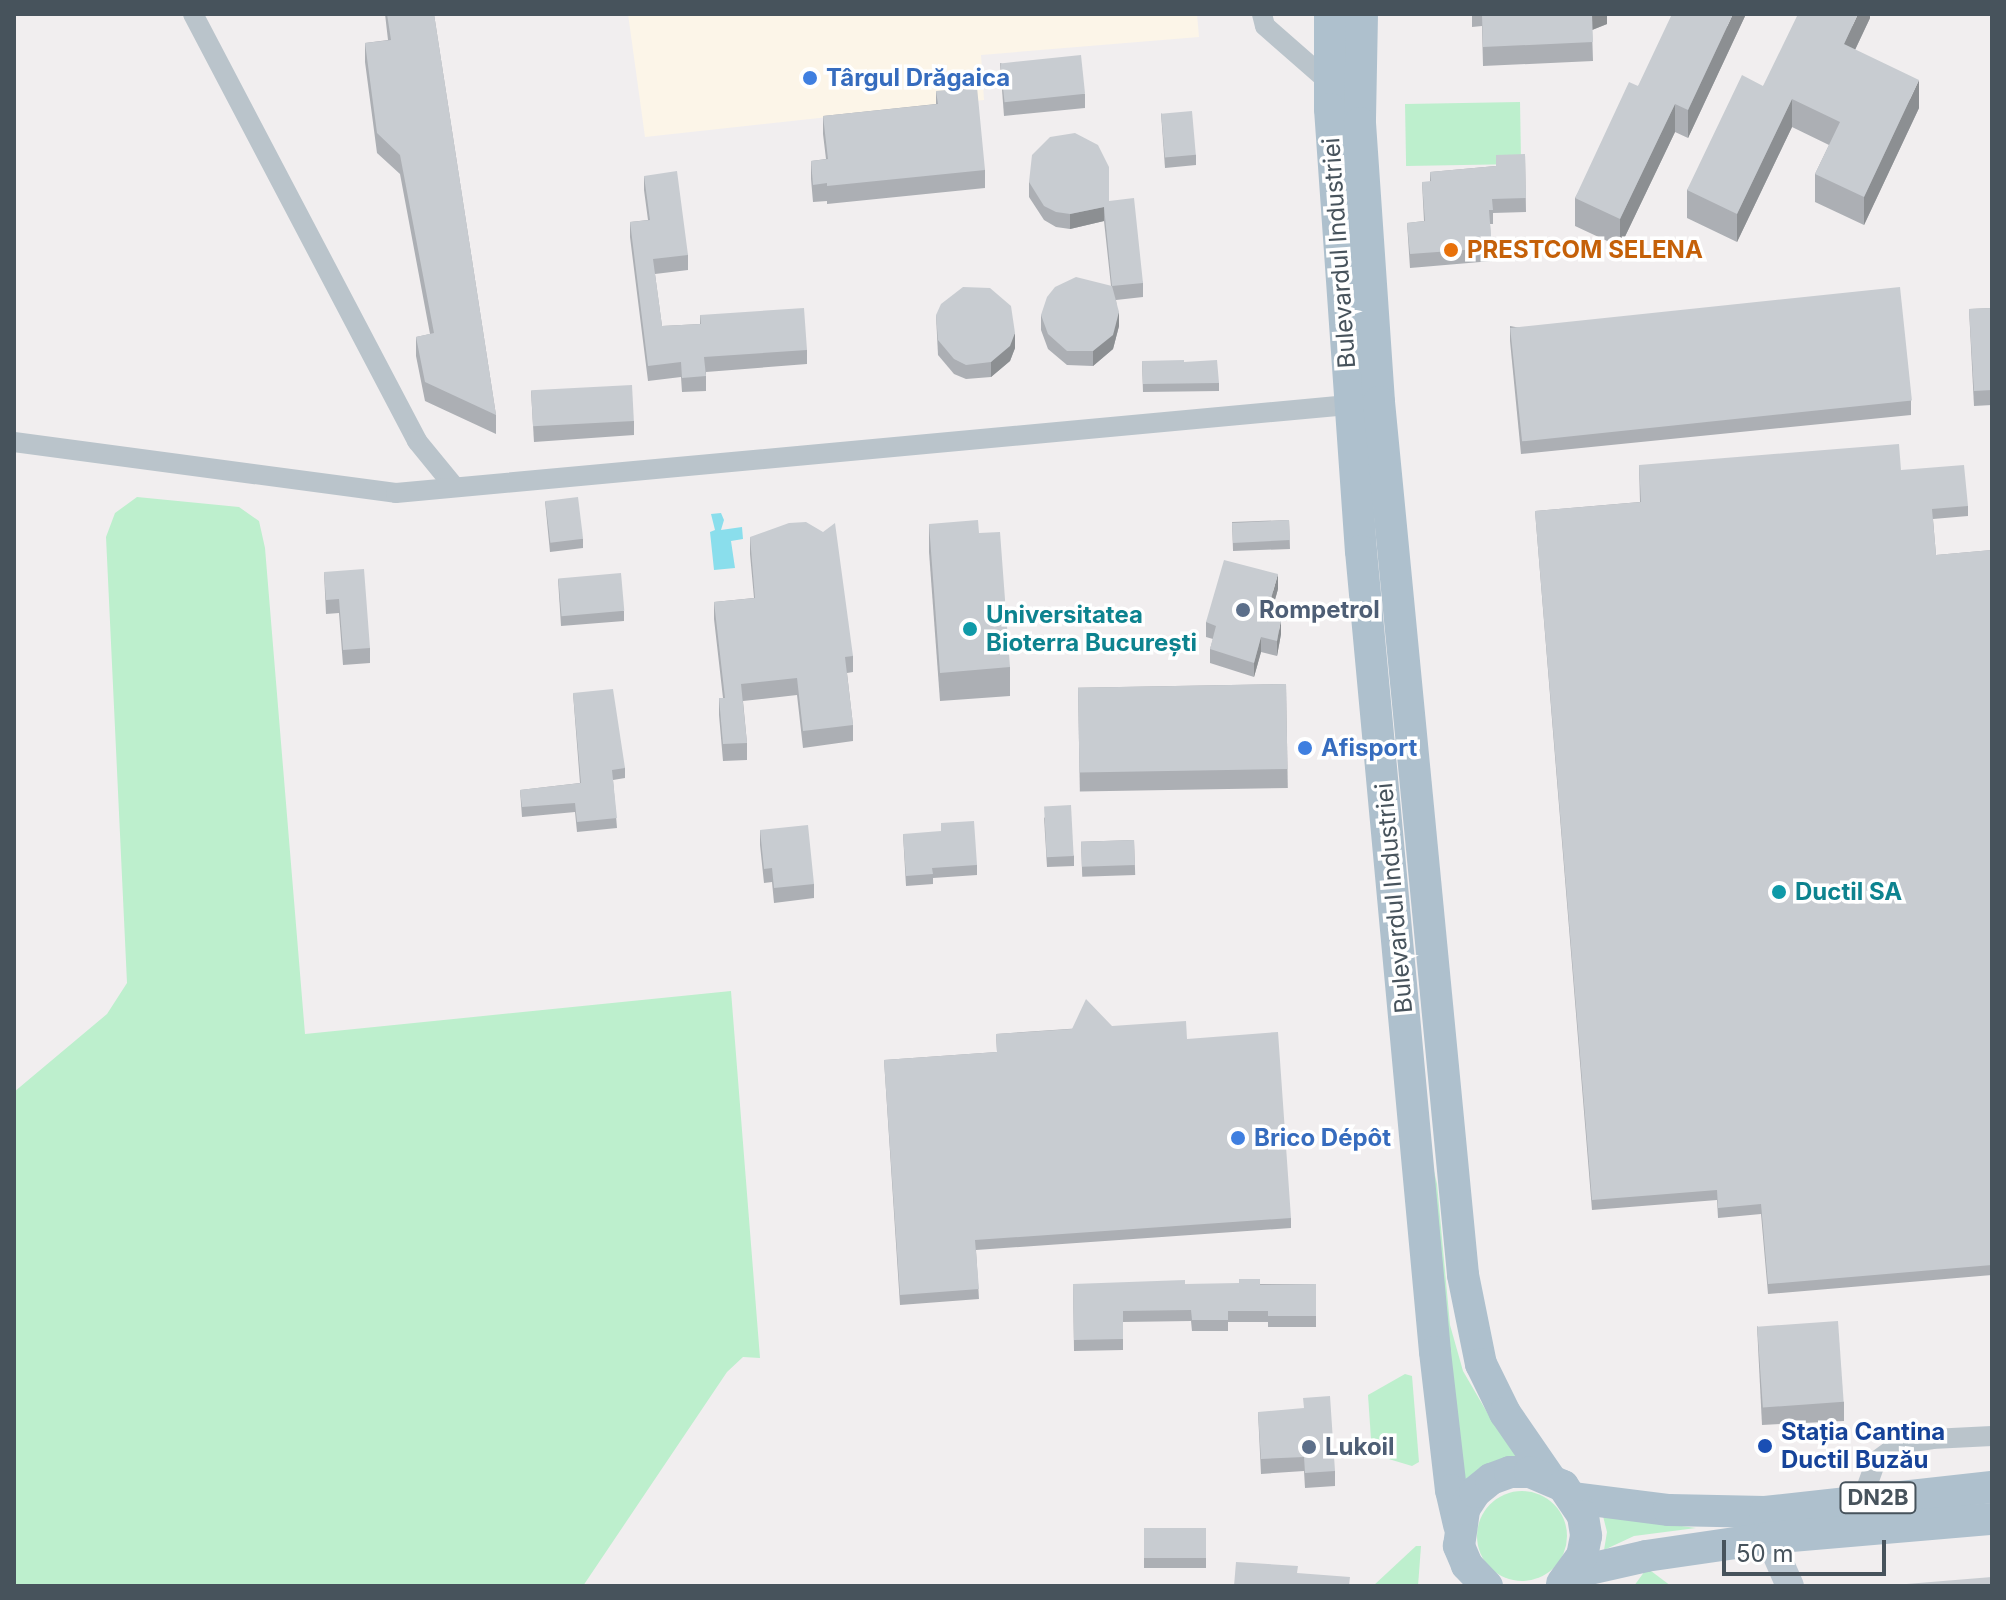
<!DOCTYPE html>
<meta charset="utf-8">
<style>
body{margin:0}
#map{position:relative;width:2006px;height:1600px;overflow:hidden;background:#f1eeef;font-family:Inter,sans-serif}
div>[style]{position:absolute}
.commercial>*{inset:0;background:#fcf5e8}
.green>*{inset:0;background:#bdefcd;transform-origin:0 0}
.round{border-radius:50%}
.water>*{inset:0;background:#8adeec}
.minor>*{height:20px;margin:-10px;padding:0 10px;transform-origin:10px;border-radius:10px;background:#bac4cb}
.secondary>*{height:28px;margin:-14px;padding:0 14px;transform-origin:14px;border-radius:14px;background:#bcc8d2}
.primary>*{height:32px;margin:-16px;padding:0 16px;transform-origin:16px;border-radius:16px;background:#aec0cd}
.wall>*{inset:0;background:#acafb4;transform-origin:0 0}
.shaded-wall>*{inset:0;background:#8c8f92}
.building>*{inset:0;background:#c8ccd1;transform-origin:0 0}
.dots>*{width:22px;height:22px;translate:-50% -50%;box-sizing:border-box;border:4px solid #fff;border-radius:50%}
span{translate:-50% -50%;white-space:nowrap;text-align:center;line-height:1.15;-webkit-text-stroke:7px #fff;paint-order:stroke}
.shield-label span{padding:2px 6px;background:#fff;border:2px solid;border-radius:6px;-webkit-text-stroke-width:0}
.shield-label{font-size:22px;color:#47535c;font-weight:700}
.shop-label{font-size:24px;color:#366cbe;font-weight:700}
.left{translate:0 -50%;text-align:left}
.food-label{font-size:24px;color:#c56008;font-weight:700}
.street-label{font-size:24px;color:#47535c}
.service-label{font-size:24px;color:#4e5e75;font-weight:700}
.culture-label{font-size:24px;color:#0d838f;font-weight:700}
.transit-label{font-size:24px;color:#164399;font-weight:700}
.frame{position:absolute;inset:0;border:16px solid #47535c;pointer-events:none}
.scale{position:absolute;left:1722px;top:1540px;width:164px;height:36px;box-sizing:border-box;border:4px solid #47535c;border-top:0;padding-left:10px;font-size:24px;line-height:28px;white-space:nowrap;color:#47535c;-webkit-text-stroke:6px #fff;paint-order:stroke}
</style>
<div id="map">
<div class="commercial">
<i style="clip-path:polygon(628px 14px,1197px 14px,1199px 37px,981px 55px,984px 100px,645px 137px)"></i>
</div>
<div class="green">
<i style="left:1520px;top:102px;width:62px;height:115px;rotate:89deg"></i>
<i style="clip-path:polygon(137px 497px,239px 507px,259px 521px,265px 548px,305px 1034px,731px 991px,760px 1358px,743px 1357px,727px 1372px,583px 1586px,14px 1586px,14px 1092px,107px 1014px,127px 983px,106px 537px,115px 513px)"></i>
<i style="clip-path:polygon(1424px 1128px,1437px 1184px,1450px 1325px,1463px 1371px,1488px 1414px,1535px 1465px,1464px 1494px)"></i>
<i style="clip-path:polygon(1405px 1374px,1412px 1376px,1419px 1462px,1412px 1466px,1372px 1454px,1368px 1395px)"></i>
<i class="round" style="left:1477px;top:1491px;width:90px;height:90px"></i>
<i style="clip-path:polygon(1603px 1516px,1646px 1521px,1696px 1528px,1634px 1536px,1604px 1550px,1607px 1532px)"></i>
<i style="clip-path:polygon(1416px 1546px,1421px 1546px,1418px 1586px,1373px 1586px)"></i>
<i style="clip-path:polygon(1647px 1568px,1671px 1586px,1634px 1586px)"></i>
</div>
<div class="water">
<i style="clip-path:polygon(721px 513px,724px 520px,721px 530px,742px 527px,743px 539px,731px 541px,735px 568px,714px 570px,710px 532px,715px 530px,711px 514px)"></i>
</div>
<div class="minor">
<i style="left:193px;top:14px;width:482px;rotate:62.3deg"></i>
<i style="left:417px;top:441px;width:57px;rotate:50.7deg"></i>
<i style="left:1262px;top:14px;width:12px;rotate:76deg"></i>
<i style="left:1265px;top:26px;width:85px;rotate:41.2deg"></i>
<i style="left:14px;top:442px;width:385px;rotate:7.6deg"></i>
<i style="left:396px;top:493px;width:967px;rotate:-5.28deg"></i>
<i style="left:1862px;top:1500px;width:41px;rotate:-70.3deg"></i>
<i style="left:1876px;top:1461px;width:17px;rotate:-36deg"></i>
<i style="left:1890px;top:1451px;width:17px;rotate:-28deg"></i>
<i style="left:1905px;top:1443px;width:27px;rotate:-8deg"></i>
<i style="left:1932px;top:1439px;width:60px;rotate:-2.9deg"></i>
</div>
<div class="secondary">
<i style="left:1766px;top:1520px;width:18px;rotate:81deg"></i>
<i style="left:1769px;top:1538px;width:52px;rotate:66.4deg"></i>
</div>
<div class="primary">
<i style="left:1330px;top:14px;width:95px;rotate:90deg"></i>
<i style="left:1330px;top:109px;width:443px;rotate:86deg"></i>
<i style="left:1361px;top:551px;width:804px;rotate:84.72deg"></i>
<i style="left:1435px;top:1352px;width:139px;rotate:83.4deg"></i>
<i style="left:1451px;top:1490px;width:36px;rotate:77deg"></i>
<i style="left:1362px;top:14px;width:109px;rotate:91.1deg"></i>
<i style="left:1360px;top:123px;width:280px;rotate:86.1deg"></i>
<i style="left:1379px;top:402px;width:877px;rotate:84.5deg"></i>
<i style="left:1463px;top:1275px;width:91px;rotate:78.6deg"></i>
<i style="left:1481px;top:1364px;width:55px;rotate:63.9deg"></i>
<i style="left:1505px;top:1413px;width:78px;rotate:55.5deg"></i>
<i style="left:1574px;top:1498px;width:96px;rotate:7.2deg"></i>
<i style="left:1669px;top:1510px;width:96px;rotate:1.2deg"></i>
<i style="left:1765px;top:1512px;width:228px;rotate:-6.3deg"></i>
<i style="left:1572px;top:1573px;width:76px;rotate:-12.9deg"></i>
<i style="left:1646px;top:1556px;width:124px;rotate:-8.3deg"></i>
<i style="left:1769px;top:1538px;width:224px;rotate:-4.9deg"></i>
<i style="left:1487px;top:1586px;width:29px;rotate:-134deg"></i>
<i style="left:1467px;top:1565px;width:21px;rotate:-113deg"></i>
<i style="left:1459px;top:1546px;width:37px;rotate:-82deg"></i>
<i style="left:1464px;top:1509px;width:20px;rotate:-57deg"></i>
<i style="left:1475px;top:1492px;width:21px;rotate:-39deg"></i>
<i style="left:1491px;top:1479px;width:20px;rotate:-20deg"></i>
<i style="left:1510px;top:1472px;width:20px"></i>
<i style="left:1530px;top:1472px;width:36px;rotate:23deg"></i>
<i style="left:1563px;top:1486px;width:36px;rotate:56deg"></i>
<i style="left:1583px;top:1516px;width:20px;rotate:81deg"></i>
<i style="left:1586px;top:1536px;width:20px;rotate:101deg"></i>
<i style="left:1582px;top:1556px;width:34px;rotate:126deg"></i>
</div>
<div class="wall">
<i style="clip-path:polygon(385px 14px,434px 14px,496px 415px,496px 434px,425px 401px,416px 356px,416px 337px,430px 334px,400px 174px,377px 153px,365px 62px,365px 43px,388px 40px)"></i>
<i style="clip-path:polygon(1472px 14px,1607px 14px,1607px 24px,1592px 30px,1593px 61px,1483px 66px,1482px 26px,1472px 27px)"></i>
<i style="clip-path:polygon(1746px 14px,1688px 138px,1675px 132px,1620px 247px,1575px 226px,1575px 198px,1638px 86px)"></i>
<i style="clip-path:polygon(1870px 14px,1870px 18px,1855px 50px,1919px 108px,1864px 225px,1815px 202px,1815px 174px,1829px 145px,1792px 127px,1737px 242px,1687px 218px,1687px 190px,1763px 86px)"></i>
<i style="clip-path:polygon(1000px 63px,1085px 94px,1085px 108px,1004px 116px)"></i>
<i style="clip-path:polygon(936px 91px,985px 170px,985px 188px,827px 204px,827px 201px,813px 202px,811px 179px,811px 161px,826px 159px,823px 134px,823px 116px,936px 104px)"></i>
<i style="clip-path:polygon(1161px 113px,1196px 155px,1196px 165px,1165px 168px)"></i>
<i style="clip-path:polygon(1525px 154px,1526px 212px,1493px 213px,1493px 224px,1490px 224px,1492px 261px,1410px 268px,1407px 223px,1424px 221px,1422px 182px,1430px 182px,1430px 172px,1496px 166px)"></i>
<i style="clip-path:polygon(644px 176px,688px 255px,688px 270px,655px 274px,662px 326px,700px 324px,700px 315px,807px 350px,807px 364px,706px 372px,706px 391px,682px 392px,681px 377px,648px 381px,630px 237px,630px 222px,648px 220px,644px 190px)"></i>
<i style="clip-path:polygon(1029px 182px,1109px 201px,1143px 283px,1143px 297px,1116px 300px,1119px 326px,1113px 349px,1093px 366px,1067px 365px,1048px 349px,1041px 330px,1041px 315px,1111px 286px,1104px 221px,1070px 229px,1056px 227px,1044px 220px,1029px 197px)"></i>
<i style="clip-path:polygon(1992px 308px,1992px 405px,1974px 406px,1969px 309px)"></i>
<i style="clip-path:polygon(936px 315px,1015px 348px,1010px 361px,991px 377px,966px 379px,954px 374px,938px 355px)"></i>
<i style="clip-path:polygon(1510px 326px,1911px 400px,1911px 415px,1521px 454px,1510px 341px)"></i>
<i style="clip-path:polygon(1142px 361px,1184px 362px,1219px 383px,1219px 391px,1143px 392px)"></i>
<i style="clip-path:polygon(531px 391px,634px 421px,634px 435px,534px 442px)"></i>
<i style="clip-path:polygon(1639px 465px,1901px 470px,1968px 506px,1968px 516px,1933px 519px,1936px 555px,1992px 550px,1992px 1275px,1768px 1294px,1761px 1214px,1718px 1218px,1717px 1200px,1592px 1210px,1535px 511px,1640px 502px)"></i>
<i style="clip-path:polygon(545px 501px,583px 539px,583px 548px,550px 552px)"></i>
<i style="left:1289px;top:520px;width:29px;height:57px;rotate:88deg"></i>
<i style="clip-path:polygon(929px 524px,1010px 667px,1010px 696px,940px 701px,929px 552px)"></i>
<i style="clip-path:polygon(750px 537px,853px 656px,853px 672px,847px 673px,853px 725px,853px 741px,803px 748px,797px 695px,743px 701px,747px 743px,747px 760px,723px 761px,719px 715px,719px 698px,723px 698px,714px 619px,714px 602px,754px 598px,750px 554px)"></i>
<i style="clip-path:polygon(324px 572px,370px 648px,370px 663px,343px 665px,339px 613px,326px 614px)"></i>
<i style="clip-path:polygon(558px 579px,624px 611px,624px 621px,561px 626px)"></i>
<i style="clip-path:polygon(1278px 589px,1270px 617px,1281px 634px,1277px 656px,1261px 652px,1254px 677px,1210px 663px,1210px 649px,1213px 639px,1206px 637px,1206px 622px)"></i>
<i style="left:1286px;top:684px;width:104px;height:208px;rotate:89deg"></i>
<i style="clip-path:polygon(573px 693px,625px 768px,625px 778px,613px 780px,617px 828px,577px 832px,575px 812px,522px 817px,520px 790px,580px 783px)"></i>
<i style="clip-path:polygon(1044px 817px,1074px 856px,1074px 866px,1047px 867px)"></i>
<i style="clip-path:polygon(760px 830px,814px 884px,814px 898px,774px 903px,772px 882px,764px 883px,760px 845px)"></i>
<i style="clip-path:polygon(903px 834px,977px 865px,977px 875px,933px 878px,933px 884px,906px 886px)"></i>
<i style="left:1134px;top:840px;width:35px;height:53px;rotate:88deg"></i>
<i style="clip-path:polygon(1112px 1026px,1187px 1039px,1291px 1218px,1291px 1228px,976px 1250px,979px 1299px,900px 1305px,884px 1060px,997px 1052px,996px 1034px)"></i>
<i style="clip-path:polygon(1073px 1284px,1316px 1284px,1316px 1327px,1268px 1327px,1268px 1322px,1228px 1322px,1228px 1331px,1192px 1331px,1191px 1321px,1123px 1322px,1123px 1350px,1074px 1351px)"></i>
<i style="clip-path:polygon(1757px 1326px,1844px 1402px,1844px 1421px,1762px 1425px)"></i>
<i style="clip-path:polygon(1258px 1412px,1335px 1471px,1335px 1486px,1305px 1488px,1304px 1471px,1261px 1474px)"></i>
<i style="left:1206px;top:1528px;width:40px;height:62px;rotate:90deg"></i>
</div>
<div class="shaded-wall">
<i style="clip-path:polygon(1592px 14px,1607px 14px,1607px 24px,1592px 30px)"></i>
<i style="clip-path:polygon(1733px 14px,1746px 14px,1688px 138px,1688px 110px)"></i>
<i style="clip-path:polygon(1858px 14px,1870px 14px,1870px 18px,1844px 73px,1844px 44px)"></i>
<i style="clip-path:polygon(1919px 80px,1919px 108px,1864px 225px,1864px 197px)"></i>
<i style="clip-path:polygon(1792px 99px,1792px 127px,1737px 242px,1737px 214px)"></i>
<i style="clip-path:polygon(1675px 104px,1675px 132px,1620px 247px,1620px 219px)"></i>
<i style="clip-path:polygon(1104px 207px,1104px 221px,1070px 229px,1070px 214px)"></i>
<i style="clip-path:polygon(1119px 312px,1119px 326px,1113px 349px,1093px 366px,1093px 351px)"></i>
<i style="clip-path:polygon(1015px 333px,1015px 348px,1010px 361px,991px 377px,991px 362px)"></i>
<i style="clip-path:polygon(1278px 574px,1278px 589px,1266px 631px,1266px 616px)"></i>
<i style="clip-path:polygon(1281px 620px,1281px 634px,1277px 656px,1277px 641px)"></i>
<i style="clip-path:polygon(1261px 637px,1261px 652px,1254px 677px,1254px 663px)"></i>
</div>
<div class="building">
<i style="clip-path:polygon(387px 14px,434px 14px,496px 415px,425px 382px,416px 337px,434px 333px,400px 155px,377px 133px,365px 43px,391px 40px)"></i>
<i style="clip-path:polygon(1482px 14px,1592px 14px,1593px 42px,1483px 47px)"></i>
<i style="clip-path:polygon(1672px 14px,1733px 14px,1688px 110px,1675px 104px,1620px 219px,1575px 198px,1629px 82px,1638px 86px)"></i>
<i style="clip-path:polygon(1798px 14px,1858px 14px,1844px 44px,1919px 80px,1864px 197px,1815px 174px,1840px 122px,1792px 99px,1737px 214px,1687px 190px,1742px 75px,1763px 86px)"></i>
<i style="left:1081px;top:55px;width:39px;height:81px;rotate:84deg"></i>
<i style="clip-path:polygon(977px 87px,985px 170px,827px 186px,827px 183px,813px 185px,811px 161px,828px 159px,823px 116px,938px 104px,936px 91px)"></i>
<i style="left:1192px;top:111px;width:44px;height:31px;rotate:85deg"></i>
<i style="clip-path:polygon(1075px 133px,1098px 145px,1109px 167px,1109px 201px,1134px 198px,1143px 283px,1112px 286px,1104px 207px,1070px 214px,1056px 212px,1044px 206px,1029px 182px,1032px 155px,1050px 137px)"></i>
<i style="clip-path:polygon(1525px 154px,1526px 198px,1492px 199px,1493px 210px,1489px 210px,1492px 248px,1410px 254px,1407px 223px,1425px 221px,1422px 182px,1431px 181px,1430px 172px,1496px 166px,1496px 155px)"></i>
<i style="clip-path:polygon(677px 171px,688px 255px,653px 259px,662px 326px,701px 324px,700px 315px,804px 308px,807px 350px,704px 357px,706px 376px,682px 378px,681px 362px,648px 366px,630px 222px,650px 220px,644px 176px)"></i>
<i style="clip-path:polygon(1076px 277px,1112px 286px,1119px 312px,1113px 335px,1093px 351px,1067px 351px,1048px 334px,1041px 315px,1047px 297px,1055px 287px)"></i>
<i style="clip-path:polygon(963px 287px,990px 288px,1011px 306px,1015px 333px,1010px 346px,991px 362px,966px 365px,954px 359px,938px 340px,936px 315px,941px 304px)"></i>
<i style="left:1900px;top:287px;width:114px;height:392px;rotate:84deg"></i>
<i style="clip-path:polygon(1992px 308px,1992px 390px,1974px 391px,1969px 309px)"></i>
<i style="clip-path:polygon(1184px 360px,1184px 362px,1217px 360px,1219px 383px,1143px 384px,1142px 361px)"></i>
<i style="left:632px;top:385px;width:36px;height:101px;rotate:87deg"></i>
<i style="clip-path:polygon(1899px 444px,1901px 470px,1964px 465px,1968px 506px,1932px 509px,1936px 555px,1992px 550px,1992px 1265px,1768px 1284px,1761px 1204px,1718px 1208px,1717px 1190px,1592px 1200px,1535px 511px,1641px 502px,1639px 465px)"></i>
<i style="left:578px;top:497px;width:42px;height:33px;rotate:83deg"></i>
<i style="clip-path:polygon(978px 520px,979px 533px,1000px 532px,1010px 667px,940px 673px,929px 524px)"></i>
<i style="left:1289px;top:520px;width:20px;height:57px;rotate:87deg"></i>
<i style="clip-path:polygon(806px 522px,823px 532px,835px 523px,853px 656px,845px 657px,853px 725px,803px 731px,797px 678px,741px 684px,747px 743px,723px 744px,719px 698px,725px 698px,714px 602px,755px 598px,750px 537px,789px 523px)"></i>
<i style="clip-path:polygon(1224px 560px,1278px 574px,1266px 616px,1281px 620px,1277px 641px,1261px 637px,1254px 663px,1210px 649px,1216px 626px,1206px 622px)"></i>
<i style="clip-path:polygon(364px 569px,370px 648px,343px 650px,339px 599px,326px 600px,324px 572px)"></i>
<i style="left:621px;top:573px;width:38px;height:63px;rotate:85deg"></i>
<i style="left:1286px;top:684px;width:85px;height:208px;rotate:89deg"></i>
<i style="clip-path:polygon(613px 689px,625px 768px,612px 770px,617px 818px,577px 822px,575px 803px,522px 807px,520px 790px,581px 783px,573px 693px)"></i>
<i style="left:1071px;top:805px;width:51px;height:27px;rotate:87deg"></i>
<i style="clip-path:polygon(974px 821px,977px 865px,932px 868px,933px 874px,906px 876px,903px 834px,941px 831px,941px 823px)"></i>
<i style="clip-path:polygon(808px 825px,814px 884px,774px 888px,772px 868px,764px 869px,760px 830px)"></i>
<i style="left:1134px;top:840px;width:25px;height:53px;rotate:88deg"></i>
<i style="clip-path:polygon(1086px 999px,1112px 1026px,1186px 1021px,1187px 1039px,1278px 1032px,1291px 1218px,975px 1240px,979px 1289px,900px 1295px,884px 1060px,997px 1052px,996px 1034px,1072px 1029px)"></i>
<i style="clip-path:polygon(1239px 1279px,1260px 1279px,1260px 1285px,1316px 1284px,1316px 1316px,1268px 1316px,1268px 1311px,1228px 1311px,1228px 1320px,1192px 1320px,1191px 1310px,1123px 1311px,1123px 1339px,1074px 1340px,1073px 1284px,1185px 1280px,1185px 1284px,1239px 1283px)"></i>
<i style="left:1838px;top:1321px;width:81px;height:81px;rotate:86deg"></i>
<i style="clip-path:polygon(1330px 1396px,1335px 1471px,1305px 1473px,1304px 1457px,1261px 1459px,1258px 1412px,1304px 1408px,1303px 1398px)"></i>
<i style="left:1206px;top:1528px;width:30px;height:62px;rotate:90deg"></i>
<i style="clip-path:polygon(1236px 1562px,1298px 1566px,1297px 1573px,1350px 1577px,1349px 1586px,1234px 1586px)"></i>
<i style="clip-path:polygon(1992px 1577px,1992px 1586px,1882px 1586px)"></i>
</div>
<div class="dots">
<i style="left:810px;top:78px;background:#3f7fe0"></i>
<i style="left:1451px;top:250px;background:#e8710a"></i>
<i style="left:1243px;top:610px;background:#5c6f8a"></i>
<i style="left:970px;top:629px;background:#0f9aa8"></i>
<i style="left:1305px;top:748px;background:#3f7fe0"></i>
<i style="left:1779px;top:892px;background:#0f9aa8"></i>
<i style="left:1238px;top:1138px;background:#3f7fe0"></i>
<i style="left:1765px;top:1446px;background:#1a4fb4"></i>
<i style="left:1309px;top:1447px;background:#5c6f8a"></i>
</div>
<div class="shield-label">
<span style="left:1878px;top:1498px">DN2B</span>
</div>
<div class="shop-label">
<span class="left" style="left:826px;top:78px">Târgul Drăgaica</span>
<span class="left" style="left:1321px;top:748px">Afisport</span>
<span class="left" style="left:1254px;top:1138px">Brico Dépôt</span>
</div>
<div class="food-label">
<span class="left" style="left:1467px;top:250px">PRESTCOM SELENA</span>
</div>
<div class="street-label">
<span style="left:1339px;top:253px;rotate:-94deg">Bulevardul Industriei</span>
<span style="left:1394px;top:898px;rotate:-95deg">Bulevardul Industriei</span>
</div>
<div class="service-label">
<span class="left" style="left:1259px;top:610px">Rompetrol</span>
<span class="left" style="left:1325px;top:1447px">Lukoil</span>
</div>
<div class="culture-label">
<span class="left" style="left:986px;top:629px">Universitatea<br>Bioterra București</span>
<span class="left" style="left:1795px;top:892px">Ductil SA</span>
</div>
<div class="transit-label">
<span class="left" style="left:1781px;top:1446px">Stația Cantina<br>Ductil Buzău</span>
</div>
<div class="frame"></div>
<div class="scale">50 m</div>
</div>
